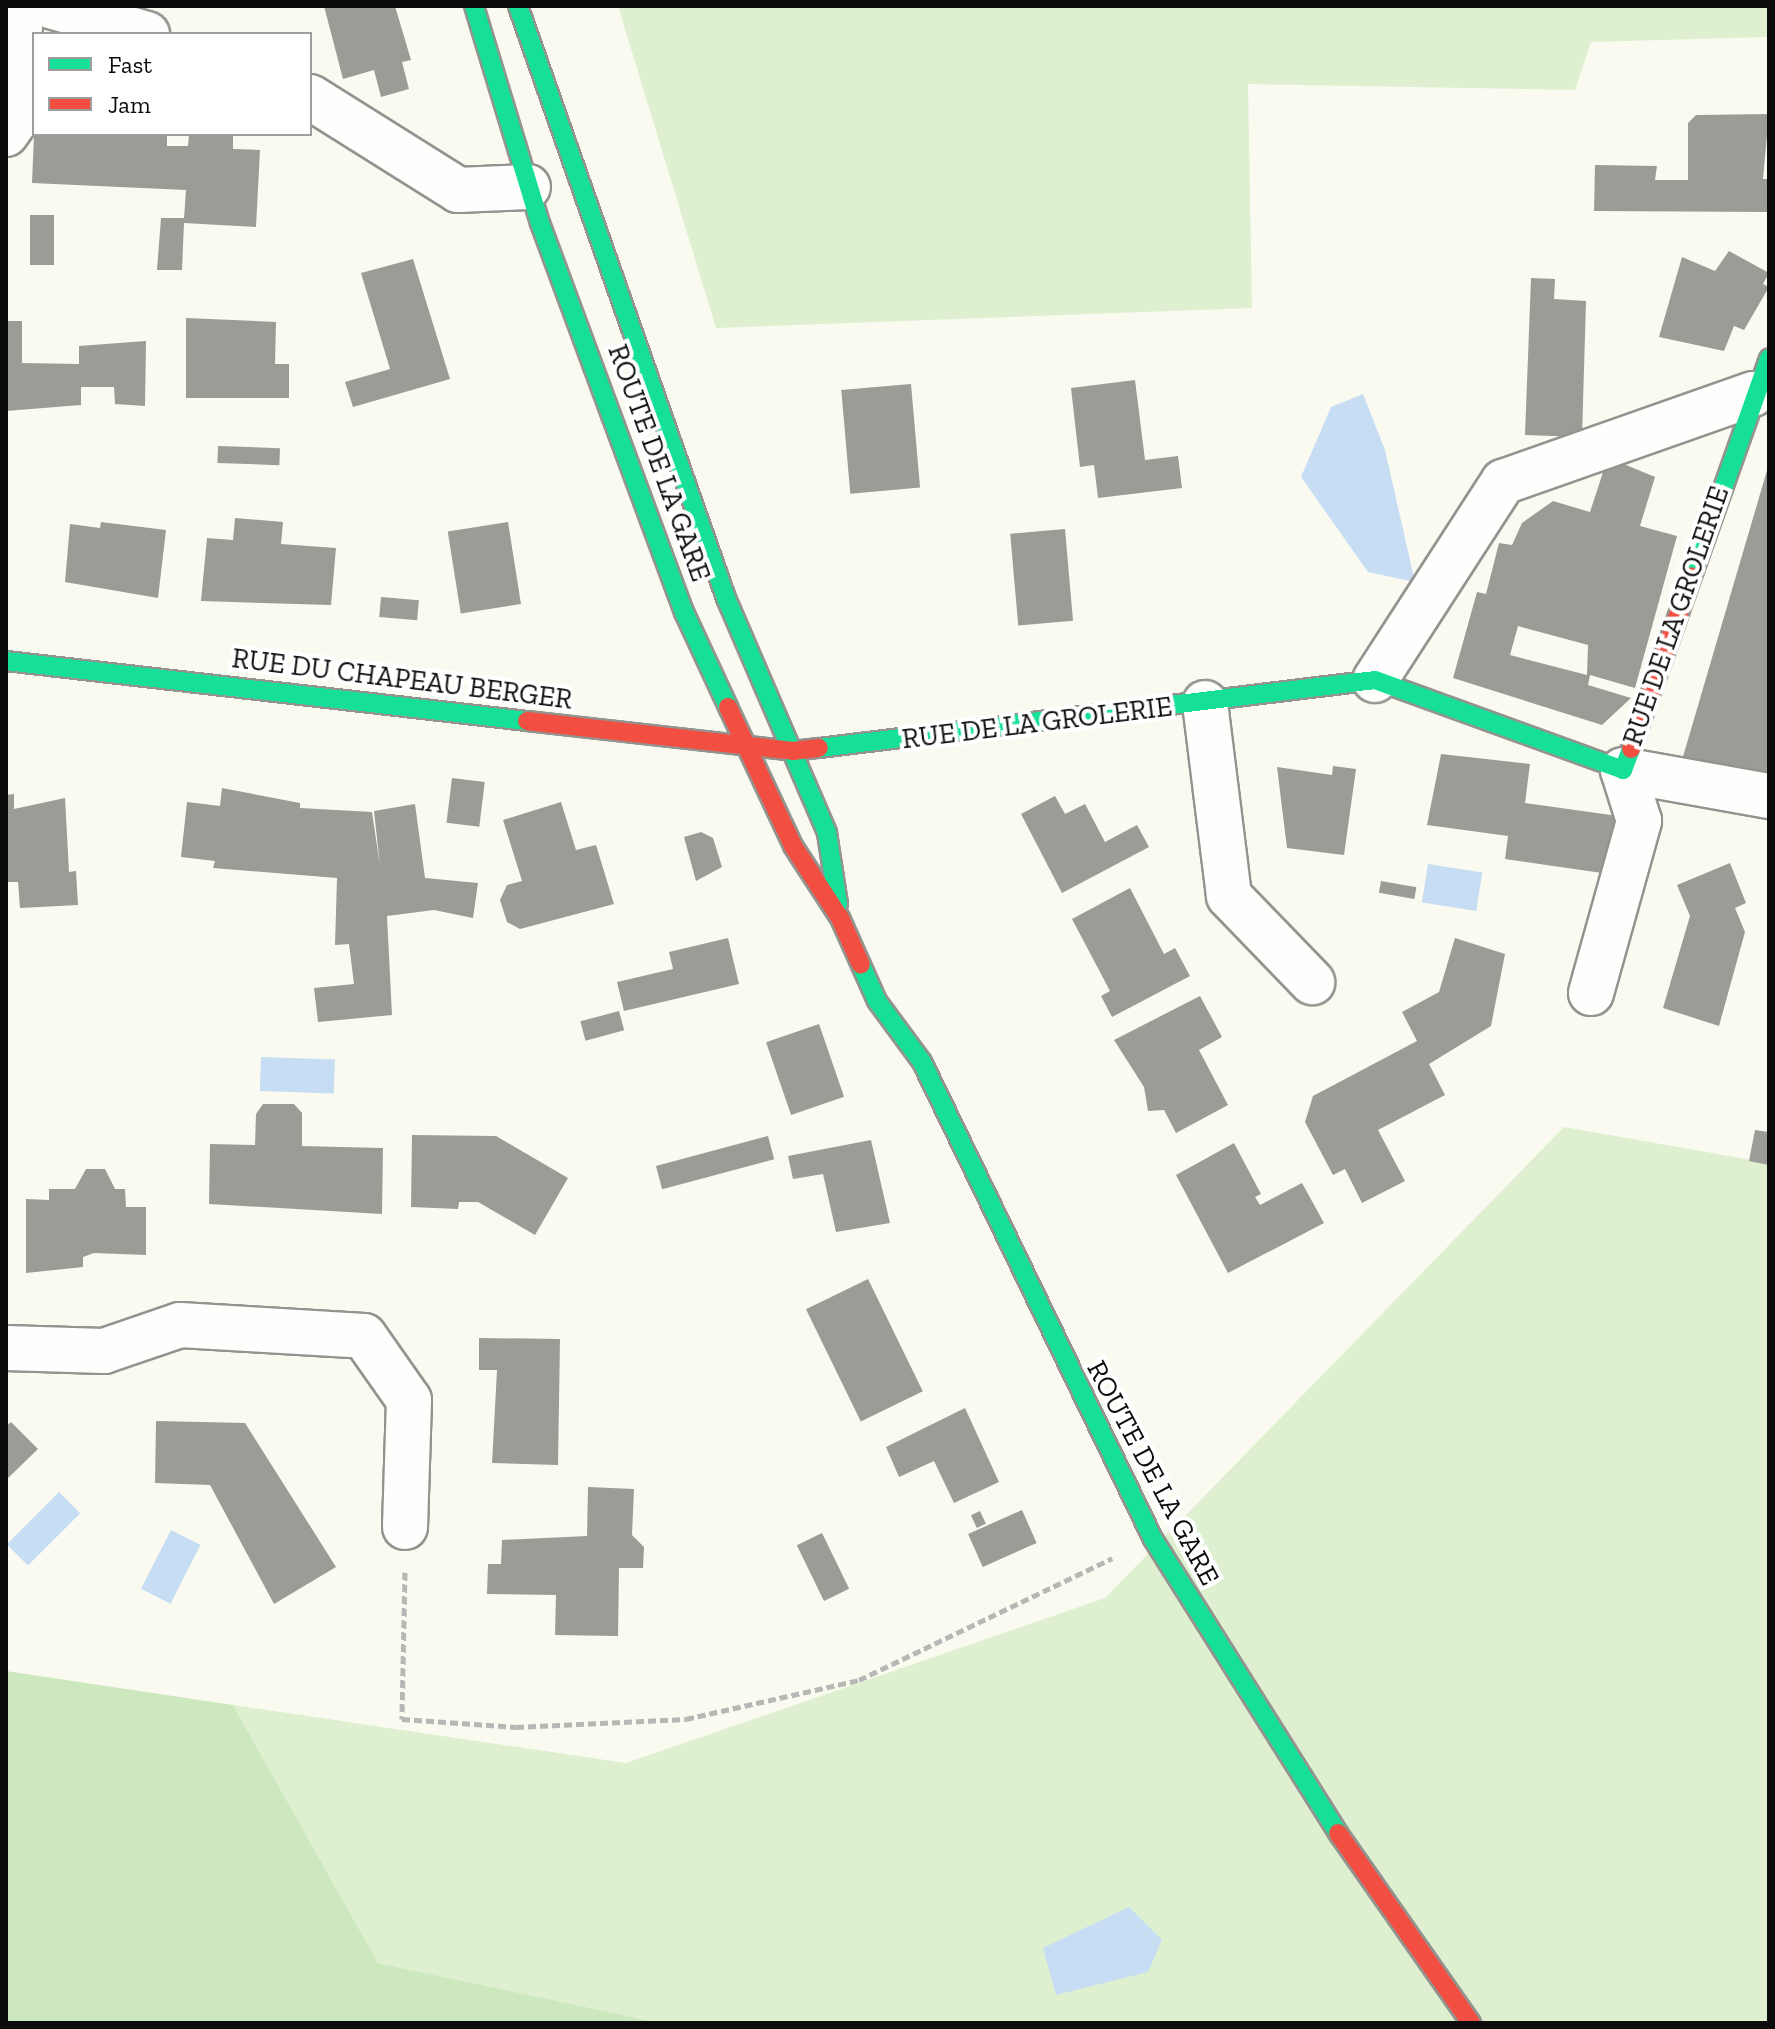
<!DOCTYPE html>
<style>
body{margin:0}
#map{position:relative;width:1775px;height:2029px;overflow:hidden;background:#fafaf0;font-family:"Zilla Slab",serif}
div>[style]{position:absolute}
.green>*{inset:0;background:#def0d0}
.forest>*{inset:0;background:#cde8be}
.water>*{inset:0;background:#c7ddf4;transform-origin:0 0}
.building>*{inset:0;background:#9c9b96;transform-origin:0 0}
.path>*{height:5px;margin-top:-2.5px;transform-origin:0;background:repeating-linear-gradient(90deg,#b7b7b5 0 8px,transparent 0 12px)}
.roads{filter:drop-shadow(2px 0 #93938f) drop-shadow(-2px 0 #93938f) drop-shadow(0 2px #93938f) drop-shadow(0 -2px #93938f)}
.street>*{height:44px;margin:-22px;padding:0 22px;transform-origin:22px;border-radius:22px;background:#fefefd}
.fast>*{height:18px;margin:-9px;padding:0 9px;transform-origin:9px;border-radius:9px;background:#16e098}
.jam>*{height:18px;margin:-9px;padding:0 9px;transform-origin:9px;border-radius:9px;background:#f24e42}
span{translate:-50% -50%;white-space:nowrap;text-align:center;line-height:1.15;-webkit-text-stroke:8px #fff;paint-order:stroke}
.street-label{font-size:28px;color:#0c0c0c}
.frame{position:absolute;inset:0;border:8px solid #0c0c0c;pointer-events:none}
.legend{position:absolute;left:32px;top:32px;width:280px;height:104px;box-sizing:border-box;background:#fff;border:2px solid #9e9e9e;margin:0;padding:10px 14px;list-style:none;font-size:24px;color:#0c0c0c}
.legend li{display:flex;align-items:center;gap:16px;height:40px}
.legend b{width:40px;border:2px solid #9e9e9e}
</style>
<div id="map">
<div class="green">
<i style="clip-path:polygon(618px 6px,1769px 6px,1769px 37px,1591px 42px,1575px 90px,1248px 84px,1252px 308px,716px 328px)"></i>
<i style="clip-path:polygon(1564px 1127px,1769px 1163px,1769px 2023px,661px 2023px,378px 1963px,233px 1705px,626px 1763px,1105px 1598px)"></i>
</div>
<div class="forest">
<i style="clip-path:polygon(6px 1671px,233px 1705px,378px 1963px,661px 2023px,6px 2023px)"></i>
</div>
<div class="water">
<i style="clip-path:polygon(1363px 394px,1385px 450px,1415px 582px,1368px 572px,1301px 477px,1331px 407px)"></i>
<i style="left:1428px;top:864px;width:55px;height:39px;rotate:9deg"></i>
<i style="left:261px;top:1057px;width:74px;height:34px;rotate:2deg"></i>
<i style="left:59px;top:1492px;width:30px;height:74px;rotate:45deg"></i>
<i style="left:171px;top:1530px;width:33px;height:66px;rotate:27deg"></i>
<i style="clip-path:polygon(1129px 1907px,1162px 1940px,1148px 1972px,1056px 1995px,1043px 1948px)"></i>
</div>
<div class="building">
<i style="clip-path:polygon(324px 6px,395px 6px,411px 60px,402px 62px,409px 89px,381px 97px,374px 70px,343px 79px)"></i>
<i style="clip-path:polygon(1769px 114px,1763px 179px,1769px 179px,1769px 212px,1594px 211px,1595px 165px,1657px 166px,1655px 180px,1688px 180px,1688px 123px,1696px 115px)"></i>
<i style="clip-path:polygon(34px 134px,167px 134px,167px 146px,188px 146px,189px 134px,233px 136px,233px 149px,260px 150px,256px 227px,184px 223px,182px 270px,157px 270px,161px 218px,184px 218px,186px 190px,32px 183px)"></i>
<i style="left:30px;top:215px;width:24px;height:50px"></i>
<i style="clip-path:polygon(1729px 251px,1769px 273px,1763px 284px,1769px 287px,1744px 330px,1734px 326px,1724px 351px,1659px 337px,1682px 257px,1715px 271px)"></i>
<i style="clip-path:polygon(413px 259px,450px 379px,353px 407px,345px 382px,390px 369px,361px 273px)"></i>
<i style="clip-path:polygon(1531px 278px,1555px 279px,1554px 299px,1586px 301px,1582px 437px,1525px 435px)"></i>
<i style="clip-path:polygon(186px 318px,276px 322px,275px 364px,289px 364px,289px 398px,186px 398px)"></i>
<i style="clip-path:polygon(6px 321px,22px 321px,22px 363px,79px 364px,79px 346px,146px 341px,145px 406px,115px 404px,114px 387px,81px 387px,81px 405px,6px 411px)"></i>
<i style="clip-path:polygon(1135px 380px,1145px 460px,1178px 456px,1182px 488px,1098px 498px,1094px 465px,1080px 467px,1071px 388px)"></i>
<i style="left:911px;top:384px;width:104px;height:70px;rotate:85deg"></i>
<i style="left:218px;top:446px;width:62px;height:17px;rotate:2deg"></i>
<i style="clip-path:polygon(evenodd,1614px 460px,1655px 477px,1640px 526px,1677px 536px,1635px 688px,1590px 675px,1588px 685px,1631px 698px,1602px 725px,1453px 678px,1477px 592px,1486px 594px,1499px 543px,1512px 545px,1522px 523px,1553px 501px,1590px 512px,1606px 463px,1614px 460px,1518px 626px,1588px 645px,1587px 675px,1510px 655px,1518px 626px)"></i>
<i style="clip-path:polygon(1768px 467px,1769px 467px,1769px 787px,1682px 760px)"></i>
<i style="clip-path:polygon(235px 518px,283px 522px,281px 544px,336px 548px,331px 605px,201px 601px,207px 538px,233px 540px)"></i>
<i style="clip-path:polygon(101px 522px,166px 530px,158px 598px,65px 582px,70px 524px,100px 528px)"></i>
<i style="left:508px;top:522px;width:83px;height:61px;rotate:81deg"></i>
<i style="left:1065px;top:529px;width:92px;height:55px;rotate:85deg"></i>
<i style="left:381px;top:597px;width:38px;height:20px;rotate:5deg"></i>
<i style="clip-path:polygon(1441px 754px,1530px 764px,1525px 803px,1618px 816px,1609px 874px,1505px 859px,1508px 836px,1427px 825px)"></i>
<i style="clip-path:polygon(1333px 766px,1356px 769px,1344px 855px,1287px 848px,1277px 767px,1332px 775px)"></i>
<i style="left:452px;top:778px;width:33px;height:45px;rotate:7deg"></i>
<i style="clip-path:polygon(222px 788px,300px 803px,300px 808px,372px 812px,380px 866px,374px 811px,415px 804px,425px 878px,478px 883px,473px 918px,434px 910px,387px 916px,392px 1015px,318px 1022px,314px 988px,354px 984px,349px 944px,335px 945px,337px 878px,213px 868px,215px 861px,181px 857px,187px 802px,220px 806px)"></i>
<i style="clip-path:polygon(14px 794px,14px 809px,65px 798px,69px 872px,76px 871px,78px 905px,20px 908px,18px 882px,6px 882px,6px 795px)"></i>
<i style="clip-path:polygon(1055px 796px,1065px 814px,1085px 804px,1105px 842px,1137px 825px,1149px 847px,1062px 893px,1021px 814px)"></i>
<i style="clip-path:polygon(561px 802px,576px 850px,596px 845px,614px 904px,520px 929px,507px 922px,500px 900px,507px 885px,522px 881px,503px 820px)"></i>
<i style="clip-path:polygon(701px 832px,713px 838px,722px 867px,696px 881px,684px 837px)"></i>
<i style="clip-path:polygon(1730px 863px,1746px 903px,1735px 908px,1745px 932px,1719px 1026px,1663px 1008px,1690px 916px,1677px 885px)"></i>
<i style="left:1381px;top:881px;width:36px;height:12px;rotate:10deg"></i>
<i style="clip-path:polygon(1130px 888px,1164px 954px,1175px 948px,1190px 976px,1112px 1017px,1101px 996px,1110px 991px,1072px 919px)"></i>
<i style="clip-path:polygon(728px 938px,739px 984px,624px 1011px,617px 982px,673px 969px,669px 952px)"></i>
<i style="clip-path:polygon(1455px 938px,1505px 954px,1491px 1026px,1429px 1064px,1445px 1095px,1378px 1130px,1405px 1181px,1362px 1203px,1345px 1169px,1333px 1175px,1305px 1122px,1313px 1096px,1417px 1041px,1402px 1012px,1439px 992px)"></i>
<i style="clip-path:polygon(1200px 996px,1222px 1037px,1199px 1050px,1228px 1105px,1176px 1133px,1164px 1110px,1148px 1111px,1144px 1087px,1114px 1040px)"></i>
<i style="left:619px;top:1011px;width:20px;height:40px;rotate:75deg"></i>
<i style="left:819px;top:1024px;width:77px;height:56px;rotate:71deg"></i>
<i style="clip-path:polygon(263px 1104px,294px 1104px,302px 1113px,302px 1146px,383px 1148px,382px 1214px,209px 1204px,210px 1144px,255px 1145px,256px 1114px)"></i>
<i style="clip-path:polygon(1755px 1130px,1769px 1132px,1769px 1165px,1749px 1161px)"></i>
<i style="clip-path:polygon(412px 1135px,496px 1136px,568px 1178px,535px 1235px,478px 1202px,459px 1202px,458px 1209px,411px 1207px)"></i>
<i style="left:768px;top:1136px;width:24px;height:116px;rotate:75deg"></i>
<i style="clip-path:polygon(871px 1140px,890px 1223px,836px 1232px,823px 1174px,793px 1179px,788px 1156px)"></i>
<i style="clip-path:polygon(1234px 1143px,1261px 1194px,1255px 1197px,1260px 1205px,1302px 1183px,1324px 1223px,1228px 1273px,1176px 1175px)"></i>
<i style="clip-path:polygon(86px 1169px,105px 1169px,115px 1189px,125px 1189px,126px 1207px,146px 1207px,146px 1255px,94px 1253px,83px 1257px,83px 1267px,26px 1273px,26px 1199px,49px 1200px,49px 1189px,75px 1189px)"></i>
<i style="left:868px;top:1279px;width:125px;height:69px;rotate:64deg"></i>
<i style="clip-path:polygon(479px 1338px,560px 1339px,558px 1465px,492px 1463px,497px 1370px,479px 1370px)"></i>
<i style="clip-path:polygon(965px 1408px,999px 1482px,954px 1503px,934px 1461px,899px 1477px,886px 1447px)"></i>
<i style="clip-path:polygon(156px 1421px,245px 1423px,336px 1567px,274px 1604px,210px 1485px,155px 1483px)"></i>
<i style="clip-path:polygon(11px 1422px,38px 1449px,6px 1480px,6px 1426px)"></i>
<i style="clip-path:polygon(588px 1487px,634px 1489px,632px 1535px,644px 1547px,643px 1568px,619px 1568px,618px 1636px,555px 1635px,556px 1595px,487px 1594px,488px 1564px,501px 1564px,502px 1540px,587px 1536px)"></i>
<i style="left:1022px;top:1510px;width:36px;height:59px;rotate:66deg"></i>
<i style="left:980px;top:1511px;width:14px;height:10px;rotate:65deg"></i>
<i style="left:822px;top:1533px;width:62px;height:28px;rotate:64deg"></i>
</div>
<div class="path">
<i style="left:405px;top:1572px;width:147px;rotate:91.2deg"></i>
<i style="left:402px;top:1719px;width:114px;rotate:4deg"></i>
<i style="left:516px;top:1727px;width:170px;rotate:-2.7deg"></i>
<i style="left:686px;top:1719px;width:177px;rotate:-12.7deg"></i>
<i style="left:859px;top:1680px;width:281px;rotate:-25.7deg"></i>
</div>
<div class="roads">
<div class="street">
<i style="left:50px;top:6px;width:101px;rotate:16.1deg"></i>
<i style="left:310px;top:97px;width:175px;rotate:32.1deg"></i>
<i style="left:458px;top:190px;width:70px;rotate:-2.5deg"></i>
<i style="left:6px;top:134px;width:16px;rotate:-55deg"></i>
<i style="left:15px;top:121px;width:115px;rotate:-87deg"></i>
<i style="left:1375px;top:680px;width:236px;rotate:-57.1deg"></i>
<i style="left:1503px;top:482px;width:265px;rotate:-19.4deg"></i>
<i style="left:1205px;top:703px;width:194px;rotate:82.9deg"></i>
<i style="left:1229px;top:896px;width:120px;rotate:46deg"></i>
<i style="left:1591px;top:993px;width:179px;rotate:-74.4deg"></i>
<i style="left:1639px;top:821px;width:53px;rotate:-107.4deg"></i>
<i style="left:1623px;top:770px;width:148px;rotate:10.1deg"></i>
<i style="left:6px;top:1348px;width:98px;rotate:1.8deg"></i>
<i style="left:104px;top:1351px;width:80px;rotate:-18.9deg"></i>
<i style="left:180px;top:1325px;width:184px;rotate:3.4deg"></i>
<i style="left:364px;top:1336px;width:78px;rotate:54.9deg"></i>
<i style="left:409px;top:1400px;width:127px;rotate:91.8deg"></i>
</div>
<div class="fast">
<i style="left:474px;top:6px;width:227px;rotate:73.1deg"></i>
<i style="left:540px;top:223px;width:415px;rotate:69.7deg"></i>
<i style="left:684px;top:612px;width:105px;rotate:65.1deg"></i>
<i style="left:518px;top:6px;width:627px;rotate:70.64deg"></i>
<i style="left:726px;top:598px;width:256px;rotate:66.7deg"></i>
<i style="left:827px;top:833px;width:72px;rotate:81.2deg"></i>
<i style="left:1692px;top:576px;width:231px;rotate:-70.5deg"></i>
<i style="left:6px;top:661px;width:524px;rotate:6.57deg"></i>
<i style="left:819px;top:748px;width:560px;rotate:-6.97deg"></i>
<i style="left:1375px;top:680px;width:264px;rotate:19.9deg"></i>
<i style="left:1623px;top:770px;width:22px;rotate:-69deg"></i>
<i style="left:861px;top:965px;width:39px;rotate:66deg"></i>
<i style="left:877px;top:1001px;width:76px;rotate:53.6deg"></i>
<i style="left:922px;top:1062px;width:530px;rotate:64.16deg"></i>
<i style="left:1153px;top:1539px;width:347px;rotate:57.8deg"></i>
</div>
<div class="jam">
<i style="left:728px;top:707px;width:153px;rotate:64.9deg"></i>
<i style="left:793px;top:846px;width:86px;rotate:56.9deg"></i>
<i style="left:840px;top:918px;width:51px;rotate:65.9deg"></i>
<i style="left:527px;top:721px;width:268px;rotate:6.4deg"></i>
<i style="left:793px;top:751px;width:26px;rotate:-7deg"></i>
<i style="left:1631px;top:749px;width:183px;rotate:-70.6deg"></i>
<i style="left:1338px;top:1833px;width:232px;rotate:55deg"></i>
</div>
</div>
<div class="street-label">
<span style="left:659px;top:463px;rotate:70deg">ROUTE DE LA GARE</span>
<span style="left:1676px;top:616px;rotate:-71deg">RUE DE LA GROLERIE</span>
<span style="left:402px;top:679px;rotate:7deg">RUE DU CHAPEAU BERGER</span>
<span style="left:1037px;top:723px;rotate:-7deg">RUE DE LA GROLERIE</span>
<span style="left:1153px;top:1473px;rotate:62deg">ROUTE DE LA GARE</span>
</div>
<div class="frame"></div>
<ul class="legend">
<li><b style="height:10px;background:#16e098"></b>Fast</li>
<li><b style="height:10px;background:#f24e42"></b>Jam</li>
</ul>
</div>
